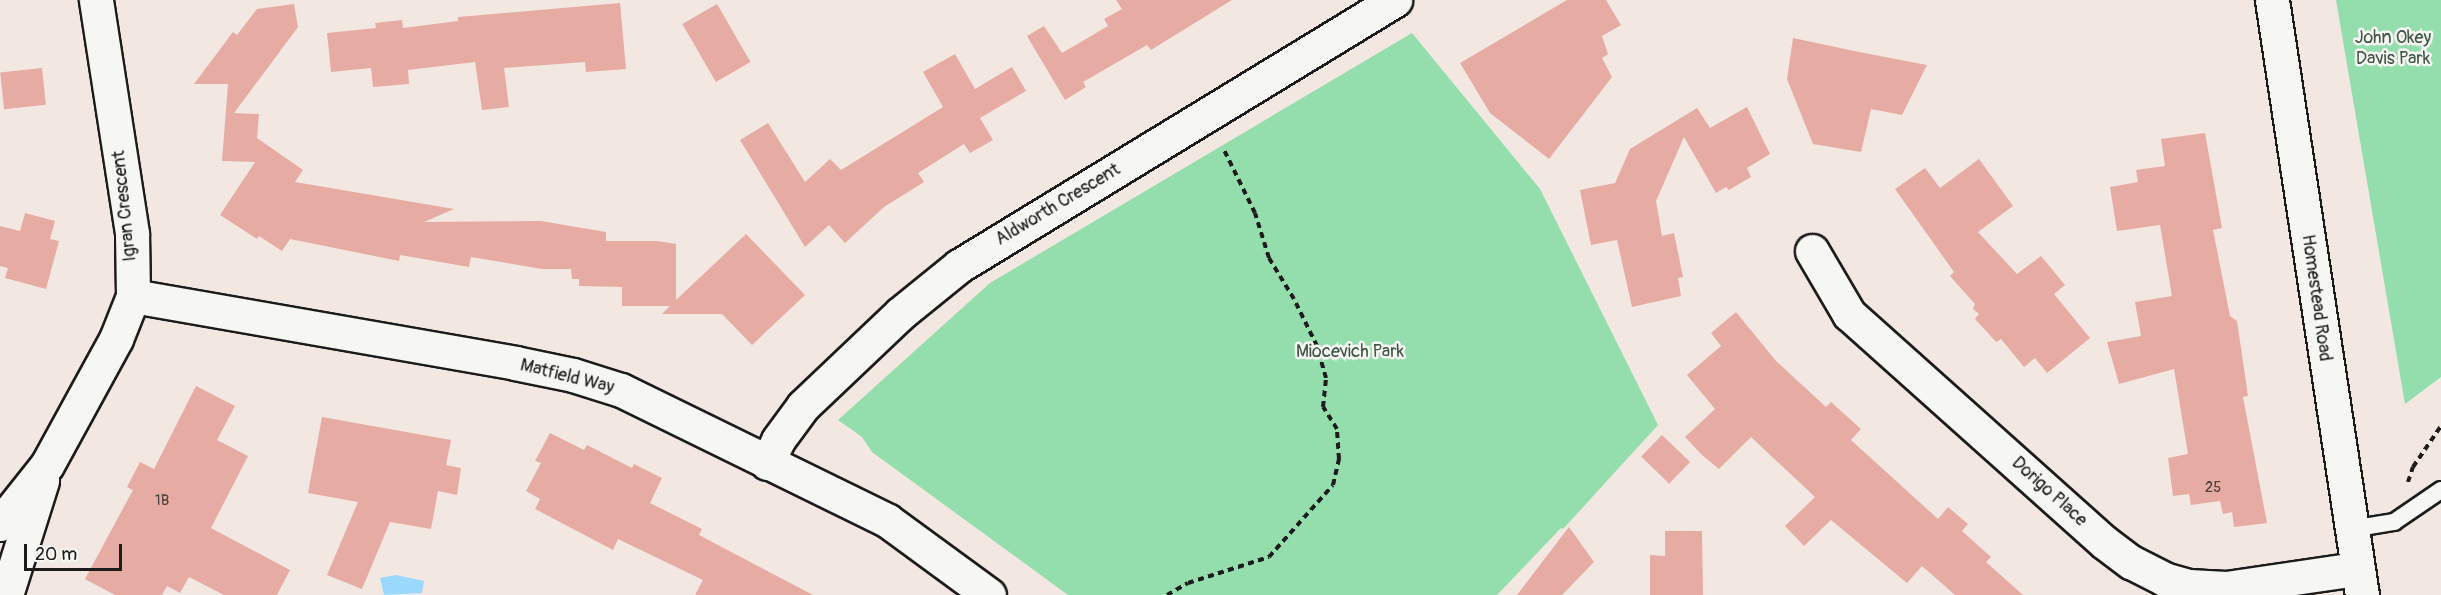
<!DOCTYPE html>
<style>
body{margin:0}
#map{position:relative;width:2441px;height:595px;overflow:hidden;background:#f3e7e2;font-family:Pangolin,sans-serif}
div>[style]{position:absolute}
.green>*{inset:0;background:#94ddad}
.water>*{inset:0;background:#9ad9fc}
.building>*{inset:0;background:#e6aca3;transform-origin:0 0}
.path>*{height:4px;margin-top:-2px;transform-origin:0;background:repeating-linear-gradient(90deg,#1c1c1c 0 6px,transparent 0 10.5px)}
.roads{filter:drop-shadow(2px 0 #1c1c1c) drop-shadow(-2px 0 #1c1c1c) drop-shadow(0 2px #1c1c1c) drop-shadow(0 -2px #1c1c1c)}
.lane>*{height:16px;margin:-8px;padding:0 8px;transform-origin:8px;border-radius:8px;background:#f6f6f2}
.street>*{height:33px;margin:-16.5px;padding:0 16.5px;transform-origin:16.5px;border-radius:16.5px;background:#f6f6f2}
.secondary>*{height:33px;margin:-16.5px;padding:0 16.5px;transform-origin:16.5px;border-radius:16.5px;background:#f6f6f2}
span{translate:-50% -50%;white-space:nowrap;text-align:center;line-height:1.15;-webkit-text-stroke:5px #f6f6f2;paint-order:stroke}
.number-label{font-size:15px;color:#4e403e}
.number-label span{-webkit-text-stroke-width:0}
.park-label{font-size:18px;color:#405648}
.street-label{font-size:18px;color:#1c1c1c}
.scale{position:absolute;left:24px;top:544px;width:98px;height:27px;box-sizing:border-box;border:3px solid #1c1c1c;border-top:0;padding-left:8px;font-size:18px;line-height:21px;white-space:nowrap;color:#1c1c1c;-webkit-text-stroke:4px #f6f6f2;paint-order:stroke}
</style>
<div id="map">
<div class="green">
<i style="clip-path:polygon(2336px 0,2441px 0,2441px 377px,2405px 404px)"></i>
<i style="clip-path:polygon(1412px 33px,1540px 189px,1658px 425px,1563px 529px,1561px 528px,1497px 595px,1068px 595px,872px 452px,862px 437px,838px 420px,990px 283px)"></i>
</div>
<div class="water">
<i style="clip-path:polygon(396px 575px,424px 581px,422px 593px,384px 595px,380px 578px)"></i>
</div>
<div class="building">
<i style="clip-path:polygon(1116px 0,1232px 0,1151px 50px,1147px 45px,1083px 82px,1086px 87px,1065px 100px,1027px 36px,1044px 26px,1062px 53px,1108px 26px,1104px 19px,1122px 9px)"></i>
<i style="clip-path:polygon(1567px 0,1606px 0,1621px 25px,1602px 36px,1608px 54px,1602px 58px,1612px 77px,1549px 159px,1490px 113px,1460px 63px)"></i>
<i style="clip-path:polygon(620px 3px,626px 69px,586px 72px,585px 62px,504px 68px,509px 107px,482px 110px,475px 62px,408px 70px,409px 84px,373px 87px,371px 68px,331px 72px,327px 33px,376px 28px,375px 23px,402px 20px,403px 28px,458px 21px,458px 17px)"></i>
<i style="clip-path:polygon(294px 4px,298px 27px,234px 113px,259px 114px,257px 138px,303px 170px,295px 182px,454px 209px,424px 222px,541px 221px,606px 232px,606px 241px,657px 241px,676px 244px,676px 300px,746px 234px,805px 295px,752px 345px,722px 314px,662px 314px,670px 306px,622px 306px,622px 287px,579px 286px,579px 279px,572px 279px,571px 269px,542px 269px,471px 257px,469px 267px,400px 255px,399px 261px,290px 239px,282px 251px,259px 236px,257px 239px,220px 215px,255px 162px,222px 161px,228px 84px,194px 84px,233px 32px,237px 35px,257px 9px)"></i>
<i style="left:717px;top:4px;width:67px;height:40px;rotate:60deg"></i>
<i style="clip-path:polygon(1793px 38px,1859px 52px,1927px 65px,1902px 115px,1871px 109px,1861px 152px,1813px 144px,1787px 79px)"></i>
<i style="clip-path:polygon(955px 54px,975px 89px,1012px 67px,1026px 91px,980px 118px,993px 140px,970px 153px,964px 144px,918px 173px,924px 182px,884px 207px,845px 243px,829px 225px,805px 247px,740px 140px,768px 123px,805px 182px,830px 159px,841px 170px,943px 107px,923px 72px)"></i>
<i style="left:42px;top:68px;width:37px;height:42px;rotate:84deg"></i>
<i style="clip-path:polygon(1747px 107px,1770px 154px,1747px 168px,1751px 177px,1729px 190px,1726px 187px,1716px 193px,1684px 137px,1656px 201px,1662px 236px,1674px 233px,1683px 277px,1678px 278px,1681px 296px,1632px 307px,1617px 240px,1591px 245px,1580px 190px,1615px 183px,1630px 149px,1697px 108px,1710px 128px)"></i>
<i style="clip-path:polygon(2205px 133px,2222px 228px,2213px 230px,2230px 316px,2237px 321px,2248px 396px,2243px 397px,2267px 523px,2234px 527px,2232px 512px,2223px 514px,2220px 501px,2191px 505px,2189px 494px,2173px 496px,2168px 458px,2188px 454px,2174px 369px,2119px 384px,2107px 342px,2141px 336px,2135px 302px,2172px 296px,2160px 225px,2117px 231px,2110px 187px,2138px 182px,2136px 170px,2165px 166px,2161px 139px)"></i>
<i style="clip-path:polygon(1979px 159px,2013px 206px,1978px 232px,2017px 274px,2041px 256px,2065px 285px,2054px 294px,2090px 338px,2047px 373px,2035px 358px,2024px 367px,2001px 339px,1996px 342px,1975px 319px,1979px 314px,1973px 309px,1975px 304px,1950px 276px,1954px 272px,1895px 189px,1925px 168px,1940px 188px)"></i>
<i style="clip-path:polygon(25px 213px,55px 221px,50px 239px,59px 241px,46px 289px,5px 278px,8px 268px,0 266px,0 226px,20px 231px)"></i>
<i style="clip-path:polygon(1736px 312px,1776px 361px,1826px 407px,1831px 402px,1861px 429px,1851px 440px,1938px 519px,1948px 507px,1968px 524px,1962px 531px,1991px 557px,1986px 562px,2023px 595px,1955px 595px,1922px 566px,1907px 583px,1831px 520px,1804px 546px,1785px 526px,1815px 497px,1751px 437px,1719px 469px,1702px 455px,1685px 437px,1715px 409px,1687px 375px,1721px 346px,1711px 333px)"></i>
<i style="clip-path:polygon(196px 386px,235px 406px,217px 440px,248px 456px,211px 528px,290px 570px,277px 595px,224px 595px,189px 577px,180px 593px,167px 586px,162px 595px,115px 595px,85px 579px,133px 490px,127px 487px,140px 462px,154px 469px)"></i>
<i style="clip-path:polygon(322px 417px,451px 440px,446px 465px,461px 468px,457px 495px,438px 491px,431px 529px,390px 522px,362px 589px,327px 575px,358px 502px,308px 493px)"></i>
<i style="clip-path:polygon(550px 433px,584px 450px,587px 445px,632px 468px,634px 464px,662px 478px,650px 503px,702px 529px,699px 535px,813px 595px,695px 595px,703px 580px,618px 539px,613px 550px,535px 509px,540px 499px,526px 491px,541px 463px,535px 461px)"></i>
<i style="left:1662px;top:435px;width:39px;height:30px;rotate:44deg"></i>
<i style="clip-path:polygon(1569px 527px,1594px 562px,1562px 595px,1517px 595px)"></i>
<i style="clip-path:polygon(1665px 531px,1702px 531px,1703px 595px,1650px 595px,1650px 555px,1665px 556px)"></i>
</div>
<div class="path">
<i style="left:2408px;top:482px;width:16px;rotate:-72deg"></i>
<i style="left:2413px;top:467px;width:50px;rotate:-55.7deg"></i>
<i style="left:1167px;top:595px;width:24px;rotate:-30deg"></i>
<i style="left:1188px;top:583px;width:85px;rotate:-17.8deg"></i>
<i style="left:1269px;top:557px;width:96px;rotate:-48.4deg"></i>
<i style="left:1333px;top:485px;width:27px;rotate:-77deg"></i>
<i style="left:1339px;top:459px;width:30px;rotate:-94deg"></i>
<i style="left:1337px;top:429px;width:26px;rotate:-122deg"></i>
<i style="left:1323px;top:407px;width:29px;rotate:-84deg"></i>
<i style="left:1326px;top:378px;width:33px;rotate:-106deg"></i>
<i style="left:1317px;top:346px;width:52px;rotate:-116.1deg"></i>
<i style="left:1294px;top:299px;width:48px;rotate:-121.4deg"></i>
<i style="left:1269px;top:258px;width:47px;rotate:-107.3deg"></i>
<i style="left:1255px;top:213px;width:70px;rotate:-116.2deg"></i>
</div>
<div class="roads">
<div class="lane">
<i style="left:2351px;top:529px;width:44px;rotate:-9.2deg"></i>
<i style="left:2394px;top:522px;width:57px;rotate:-34.2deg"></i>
</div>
<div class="street">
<i style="left:1812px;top:251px;width:73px;rotate:59.6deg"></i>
<i style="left:1849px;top:314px;width:342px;rotate:41.8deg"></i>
<i style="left:2104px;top:542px;width:34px;rotate:37deg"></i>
<i style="left:2131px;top:562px;width:37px;rotate:27deg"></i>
<i style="left:2164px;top:579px;width:26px;rotate:16deg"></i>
<i style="left:2189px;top:586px;width:37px;rotate:3deg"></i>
<i style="left:2226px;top:588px;width:132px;rotate:-8.3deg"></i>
<i style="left:133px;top:296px;width:388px;rotate:9.9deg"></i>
<i style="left:515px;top:363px;width:59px;rotate:11.7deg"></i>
<i style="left:573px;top:375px;width:50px;rotate:17.4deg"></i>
<i style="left:621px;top:390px;width:297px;rotate:26.1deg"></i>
<i style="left:888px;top:521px;width:125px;rotate:36.2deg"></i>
<i style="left:767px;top:463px;width:25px;rotate:-64deg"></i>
<i style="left:778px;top:440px;width:42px;rotate:-53.7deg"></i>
<i style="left:803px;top:406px;width:135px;rotate:-43.5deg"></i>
<i style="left:901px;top:313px;width:75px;rotate:-39deg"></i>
<i style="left:959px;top:266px;width:511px;rotate:-31.39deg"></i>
<i style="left:0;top:524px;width:75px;rotate:-51.5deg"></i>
<i style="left:47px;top:465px;width:144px;rotate:-61.3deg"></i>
<i style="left:116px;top:339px;width:46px;rotate:-68.4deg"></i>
<i style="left:133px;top:296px;width:63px;rotate:-90.9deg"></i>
<i style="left:132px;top:233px;width:236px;rotate:-98.8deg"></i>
<i style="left:6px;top:595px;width:120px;rotate:-72.5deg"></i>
</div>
<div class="secondary">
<i style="left:2272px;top:0;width:602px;rotate:81.4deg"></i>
</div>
</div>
<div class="number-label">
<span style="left:2213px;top:488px">25</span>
<span style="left:162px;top:501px">1B</span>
</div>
<div class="park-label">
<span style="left:2393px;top:49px">John Okey<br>Davis Park</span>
<span style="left:1350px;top:352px">Miocevich Park</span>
</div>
<div class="street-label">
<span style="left:1058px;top:205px;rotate:-31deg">Aldworth Crescent</span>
<span style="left:125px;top:206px;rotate:-96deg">Igran Crescent</span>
<span style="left:2316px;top:298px;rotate:82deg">Homestead Road</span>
<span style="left:567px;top:377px;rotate:14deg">Matfield Way</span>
<span style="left:2049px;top:492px;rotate:42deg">Dorigo Place</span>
</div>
<div class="scale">20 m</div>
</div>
